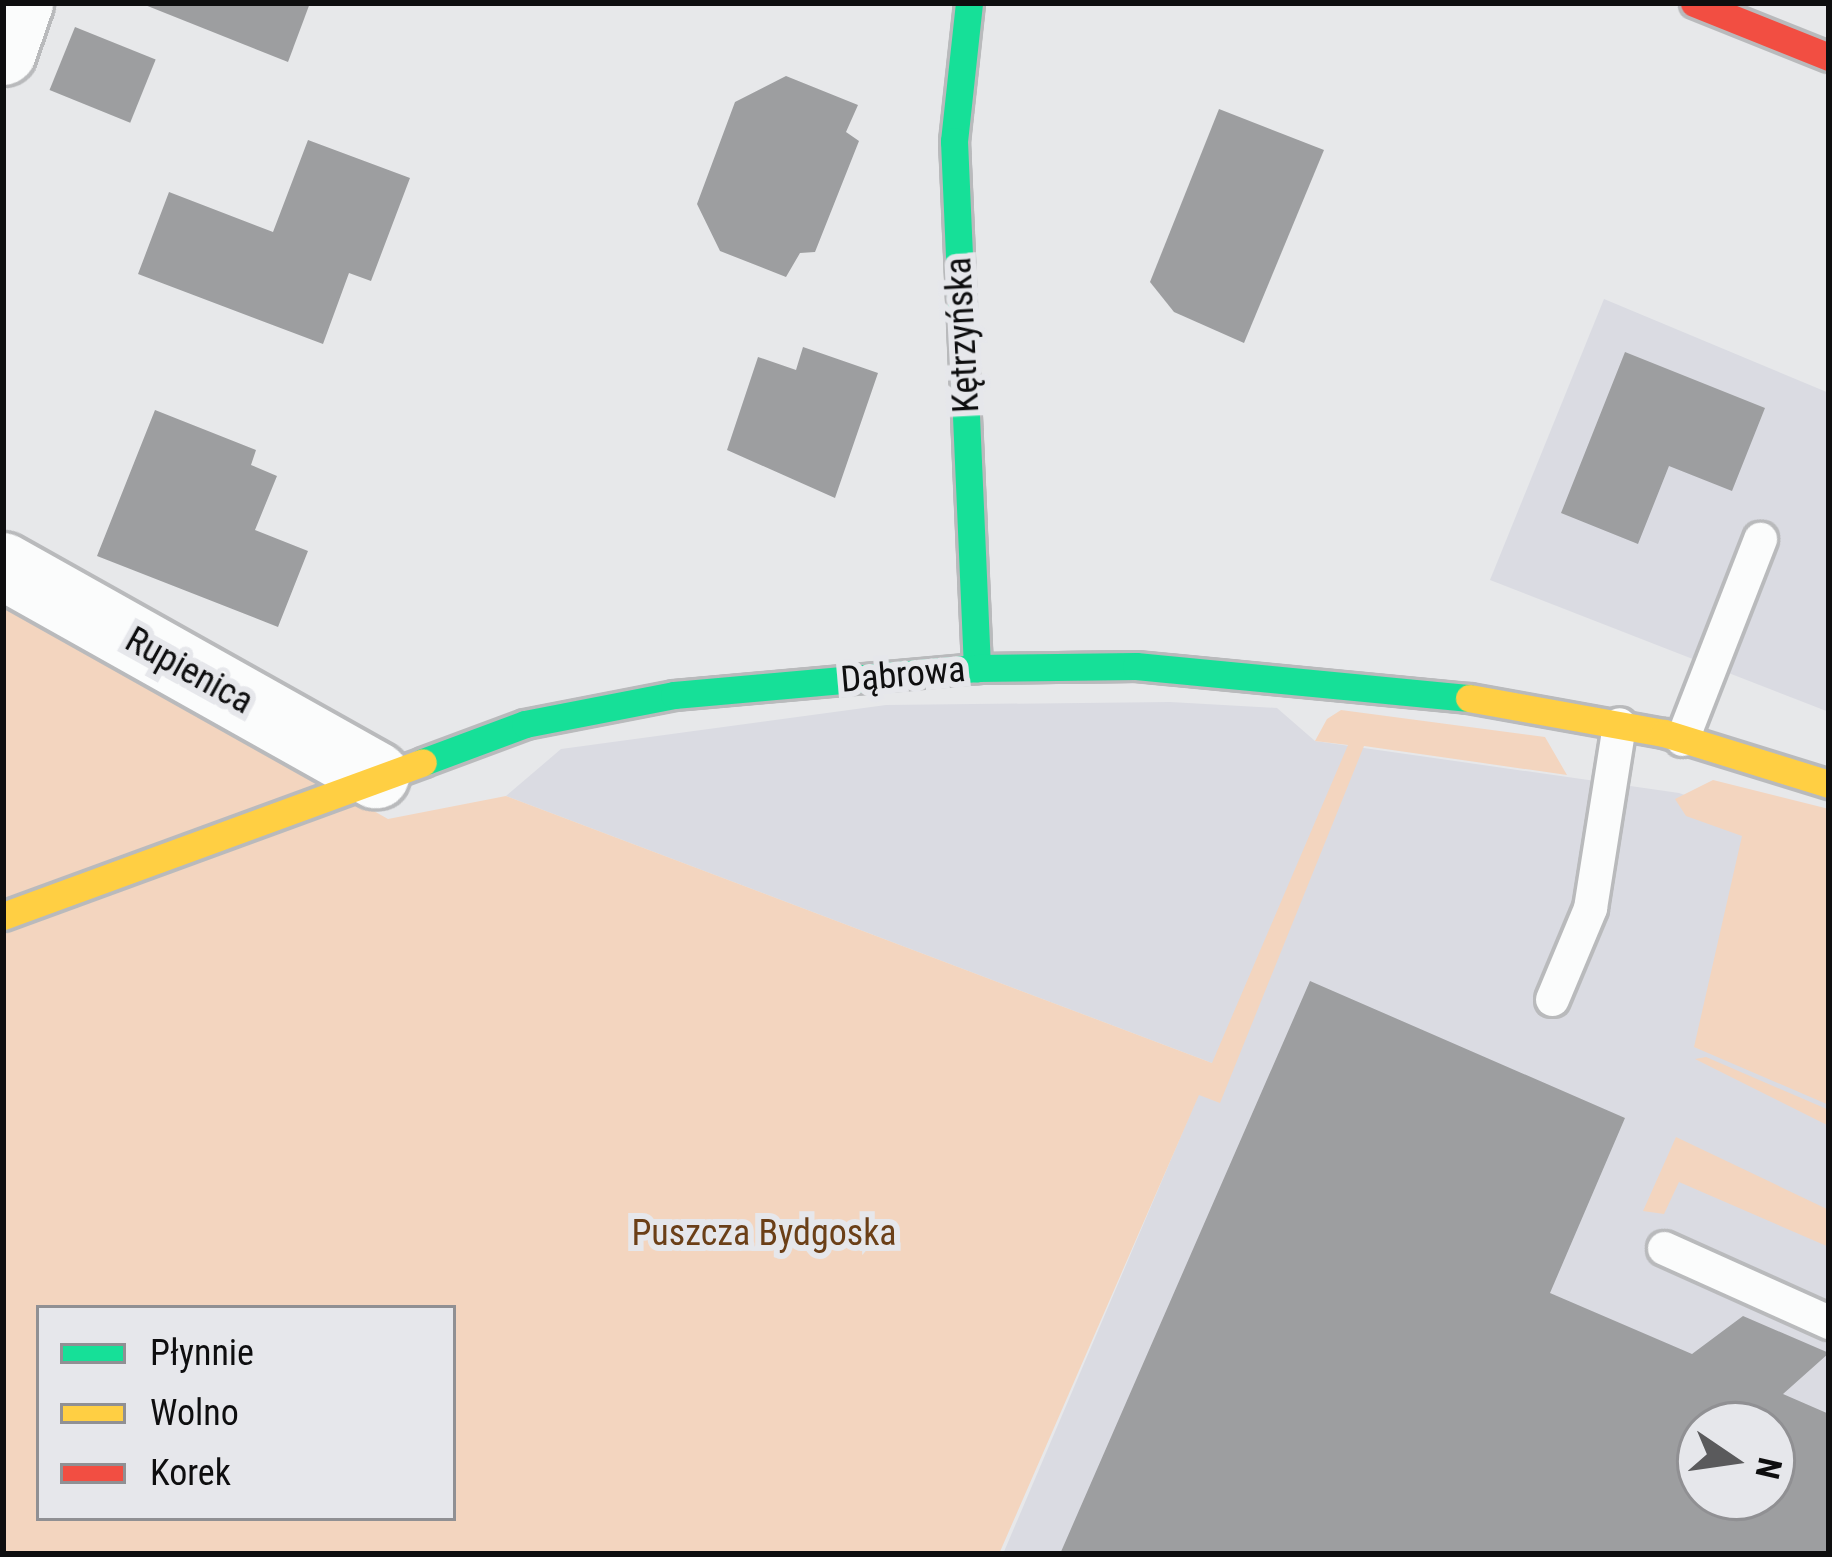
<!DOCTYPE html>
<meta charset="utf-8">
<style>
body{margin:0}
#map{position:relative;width:1832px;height:1557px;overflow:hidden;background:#e7e8ea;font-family:"Roboto Condensed",sans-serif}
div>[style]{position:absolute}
.built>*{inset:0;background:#dadbe2}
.green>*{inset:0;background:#f3d5bf}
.building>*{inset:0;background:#9d9ea0;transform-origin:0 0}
.roads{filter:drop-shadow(3px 0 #b9babc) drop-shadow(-3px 0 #b9babc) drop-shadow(0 3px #b9babc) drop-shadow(0 -3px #b9babc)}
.lane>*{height:33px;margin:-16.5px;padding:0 16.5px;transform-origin:16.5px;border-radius:16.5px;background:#fbfcfc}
.street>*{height:66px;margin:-33px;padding:0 33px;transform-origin:33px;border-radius:33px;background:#fbfcfc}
.fast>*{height:27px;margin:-13.5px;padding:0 13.5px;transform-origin:13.5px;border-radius:13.5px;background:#16e098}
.slow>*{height:27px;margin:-13.5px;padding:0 13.5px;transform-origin:13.5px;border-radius:13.5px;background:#ffcf43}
.jam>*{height:27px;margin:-13.5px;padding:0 13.5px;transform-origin:13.5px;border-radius:13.5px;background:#f24e42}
span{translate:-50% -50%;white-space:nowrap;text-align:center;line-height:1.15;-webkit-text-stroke:12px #e6e7eb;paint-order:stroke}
.street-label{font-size:36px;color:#0e0e0f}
.park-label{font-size:36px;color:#6b3f17}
.frame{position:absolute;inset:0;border:6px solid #0e0e0f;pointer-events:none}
.legend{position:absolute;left:36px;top:1305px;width:420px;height:216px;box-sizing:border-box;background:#e6e7eb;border:3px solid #909093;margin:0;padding:15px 21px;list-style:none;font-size:36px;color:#0e0e0f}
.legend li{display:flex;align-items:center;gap:24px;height:60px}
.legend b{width:60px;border:3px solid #909093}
.north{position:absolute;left:1676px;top:1401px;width:120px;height:120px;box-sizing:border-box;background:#e6e7eb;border:3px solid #909093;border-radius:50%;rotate:103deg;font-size:33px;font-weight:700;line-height:48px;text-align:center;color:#0e0e0f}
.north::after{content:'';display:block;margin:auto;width:42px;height:54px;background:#5a5a5c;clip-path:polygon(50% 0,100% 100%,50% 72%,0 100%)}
</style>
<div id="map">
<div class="built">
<i style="clip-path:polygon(1604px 299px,1829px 393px,1829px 712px,1490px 580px)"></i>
<i style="clip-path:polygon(evenodd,1170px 702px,1277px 708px,1315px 741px,1679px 793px,1829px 846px,1829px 1554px,1003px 1554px,1212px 1063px,506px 796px,561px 749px,886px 705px,1170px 702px,1700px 1425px,1772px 1425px,1772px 1497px,1700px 1497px,1700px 1425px)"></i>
</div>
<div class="green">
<i style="clip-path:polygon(evenodd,3px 602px,388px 819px,506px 796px,1212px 1063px,1348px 745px,1315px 741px,1327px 719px,1341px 710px,1545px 737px,1567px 775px,1364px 746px,1220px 1103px,1199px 1095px,999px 1554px,3px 1554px,3px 602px,39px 1308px,453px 1308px,453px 1518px,39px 1518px,39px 1308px)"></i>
<i style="clip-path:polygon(1713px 780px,1829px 809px,1829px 1105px,1694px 1047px,1742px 836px,1686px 816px,1675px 799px)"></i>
<i style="clip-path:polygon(1706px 1057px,1829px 1110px,1829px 1126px,1695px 1059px)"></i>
<i style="clip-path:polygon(1676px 1137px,1829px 1210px,1829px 1247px,1679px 1182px,1664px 1214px,1643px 1211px)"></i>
</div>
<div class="building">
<i style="clip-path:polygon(140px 3px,310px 3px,288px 62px)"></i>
<i style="left:75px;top:27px;width:87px;height:68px;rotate:22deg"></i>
<i style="clip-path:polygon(786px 76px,858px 105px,846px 132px,859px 141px,815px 252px,800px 253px,786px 277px,720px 251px,697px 204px,735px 102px)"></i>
<i style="clip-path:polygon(1219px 109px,1324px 150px,1244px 343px,1174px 312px,1150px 282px)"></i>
<i style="clip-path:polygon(308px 140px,410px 178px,371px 281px,349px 273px,323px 344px,138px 274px,169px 192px,273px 232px)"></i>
<i style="clip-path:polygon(803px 347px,878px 373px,835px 498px,727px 450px,758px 357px,796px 370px)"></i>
<i style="clip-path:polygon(1625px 352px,1765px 408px,1732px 491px,1669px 466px,1638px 544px,1561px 513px)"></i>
<i style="clip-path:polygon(155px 410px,256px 450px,251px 465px,277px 476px,255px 530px,308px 551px,278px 627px,97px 556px)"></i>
<i style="clip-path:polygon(evenodd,1310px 981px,1625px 1118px,1550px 1293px,1692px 1354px,1743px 1316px,1829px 1353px,1783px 1394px,1829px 1414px,1829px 1554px,1060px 1554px,1310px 981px,1700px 1425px,1772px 1425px,1772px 1497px,1700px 1497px,1700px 1425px)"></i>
</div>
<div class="roads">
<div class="lane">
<i style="left:1682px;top:739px;width:215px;rotate:-68.7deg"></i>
<i style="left:1552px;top:999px;width:99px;rotate:-67.3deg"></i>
<i style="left:1590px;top:908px;width:186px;rotate:-81deg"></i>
<i style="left:1664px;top:1248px;width:181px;rotate:24.2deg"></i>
</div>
<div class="street">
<i style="left:3px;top:52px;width:52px;rotate:-70.9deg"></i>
<i style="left:3px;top:566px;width:428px;rotate:29.3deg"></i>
</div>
<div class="fast">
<i style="left:969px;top:3px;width:139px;rotate:96.2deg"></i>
<i style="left:954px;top:141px;width:528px;rotate:87.5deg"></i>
<i style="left:423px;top:762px;width:109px;rotate:-20.4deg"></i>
<i style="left:525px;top:724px;width:152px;rotate:-11deg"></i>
<i style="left:674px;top:695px;width:304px;rotate:-5.1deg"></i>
<i style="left:977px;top:668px;width:159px;rotate:-0.7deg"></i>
<i style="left:1136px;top:666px;width:335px;rotate:5.5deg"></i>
</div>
<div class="slow">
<i style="left:1469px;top:698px;width:198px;rotate:10.2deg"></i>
<i style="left:1664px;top:733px;width:173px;rotate:17.2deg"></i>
<i style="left:3px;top:916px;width:447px;rotate:-20.1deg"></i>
</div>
<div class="jam">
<i style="left:1694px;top:3px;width:145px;rotate:21.8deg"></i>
</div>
</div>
<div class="street-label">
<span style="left:963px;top:335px;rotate:-93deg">Kętrzyńska</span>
<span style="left:189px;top:671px;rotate:29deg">Rupienica</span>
<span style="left:903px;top:675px;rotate:-5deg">Dąbrowa</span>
</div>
<div class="park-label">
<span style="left:764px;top:1234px">Puszcza Bydgoska</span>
</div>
<div class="frame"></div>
<ul class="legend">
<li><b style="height:15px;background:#16e098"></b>Płynnie</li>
<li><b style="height:15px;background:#ffcf43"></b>Wolno</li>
<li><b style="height:15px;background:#f24e42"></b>Korek</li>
</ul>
<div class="north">N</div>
</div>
